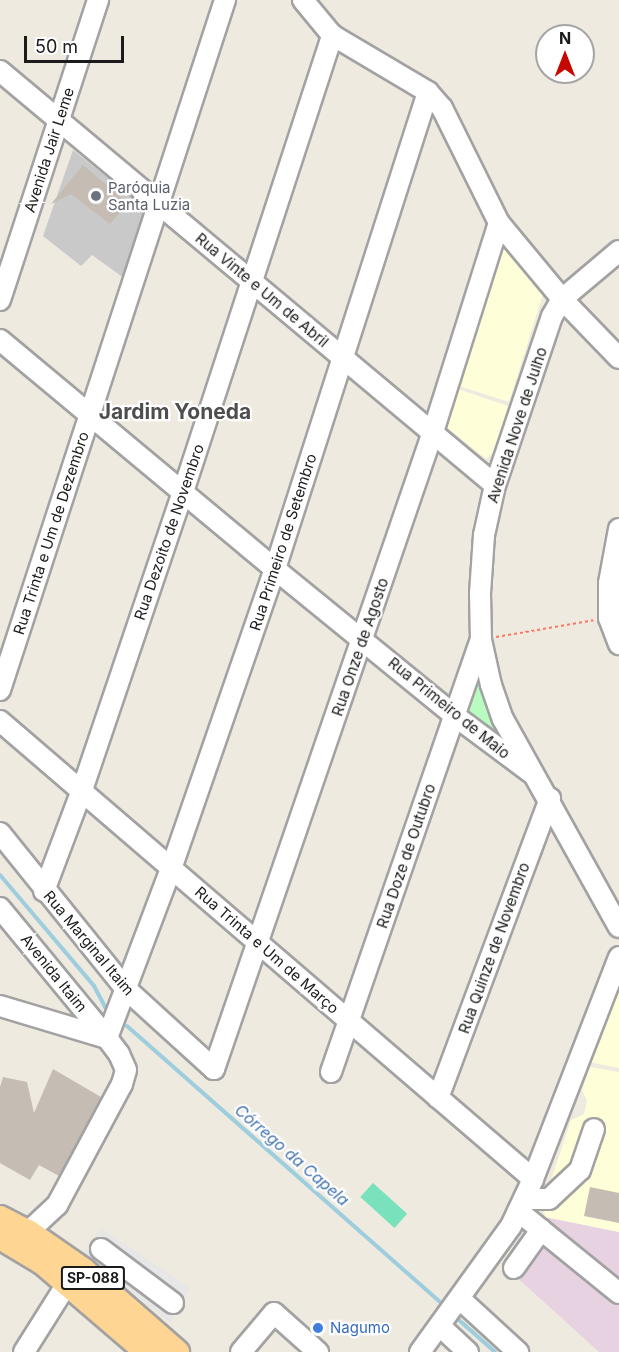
<!DOCTYPE html>
<meta charset="utf-8">
<style>
body{margin:0}
#map{position:relative;width:619px;height:1352px;overflow:hidden;background:#eeeae0;font-family:Inter,sans-serif}
div>[style]{position:absolute}
.industrial>*{inset:0;background:#e7d2e2}
.education>*{inset:0;background:#feffd8}
.religious>*{inset:0;background:#c9c9c9}
.park>*{inset:0;background:#b9fcc1}
.pitch>*{inset:0;background:#79e2bd;transform-origin:0 0}
.parking>*{inset:0;background:#e7e7e7}
.stream>*{height:4px;margin:-2px;padding:0 2px;transform-origin:2px;border-radius:2px;background:#9ecdde}
.building>*{inset:0;background:#c5bcb3}
.path>*{height:2px;margin-top:-1px;transform-origin:0;background:repeating-linear-gradient(90deg,#ff7660 0 3px,transparent 0 6px)}
.roads{filter:drop-shadow(2px 0 #a2a2a2) drop-shadow(-2px 0 #a2a2a2) drop-shadow(0 2px #a2a2a2) drop-shadow(0 -2px #a2a2a2)}
.minor>*{height:20px;margin:-10px;padding:0 10px;transform-origin:10px;border-radius:10px;background:#fff}
.major>*{height:24px;margin:-12px;padding:0 12px;transform-origin:12px;border-radius:12px;background:#ffd594}
.dots>*{width:16px;height:16px;translate:-50% -50%;box-sizing:border-box;border:3px solid #fff;border-radius:50%}
span{translate:-50% -50%;white-space:nowrap;text-align:center;line-height:1.15;-webkit-text-stroke:4.5px #fff;paint-order:stroke}
.shield-label span{padding:2px 4px;background:#fff;border:2px solid;border-radius:4px;-webkit-text-stroke-width:0}
.shield-label{font-size:14px;color:#1b1b1b;font-weight:700}
.street-label{font-size:15px;color:#1b1b1b}
.worship-label{font-size:15px;color:#5b616d}
.left{translate:0 -50%;text-align:left}
.shop-label{font-size:15px;color:#366cbe}
.water-label{font-size:16px;color:#4475af;font-style:italic}
.district-label{font-size:21px;color:#4e4e4e;font-weight:700}
.north{position:absolute;left:535px;top:24px;width:60px;height:60px;box-sizing:border-box;background:#fff;border:2px solid #a4a4a4;border-radius:50%;rotate:0deg;font-size:16px;font-weight:700;line-height:24px;text-align:center;color:#1b1b1b}
.north::after{content:'';display:block;margin:auto;width:21px;height:27px;background:#c70800;clip-path:polygon(50% 0,100% 100%,50% 72%,0 100%)}
.scale{position:absolute;left:24px;top:36px;width:100px;height:27px;box-sizing:border-box;border:3px solid #1b1b1b;border-top:0;padding-left:8px;font-size:18px;line-height:21px;white-space:nowrap;color:#1b1b1b;-webkit-text-stroke:4px #fff;paint-order:stroke}
</style>
<div id="map">
<div class="industrial">
<i style="clip-path:polygon(545px 1217px,619px 1232px,619px 1352px,599px 1352px,502px 1264px,529px 1224px)"></i>
</div>
<div class="education">
<i style="clip-path:polygon(505px 241px,545px 288px,509px 402px,456px 385px)"></i>
<i style="clip-path:polygon(455px 388px,508px 406px,493px 453px,486px 459px,444px 425px)"></i>
<i style="clip-path:polygon(619px 982px,619px 1068px,589px 1062px)"></i>
<i style="clip-path:polygon(590px 1067px,619px 1072px,619px 1232px,545px 1217px,543px 1204px,571px 1120px,584px 1114px,587px 1101px,582px 1090px)"></i>
</div>
<div class="religious">
<i style="clip-path:polygon(73px 150px,145px 208px,124px 278px,92px 255px,81px 266px,43px 236px)"></i>
</div>
<div class="park">
<i style="clip-path:polygon(479px 669px,488px 706px,517px 754px,466px 713px)"></i>
</div>
<div class="pitch">
<i style="left:373px;top:1183px;width:46px;height:19px;rotate:42deg"></i>
</div>
<div class="parking">
<i style="clip-path:polygon(101px 1228px,190px 1288px,170px 1323px,84px 1253px)"></i>
</div>
<div class="stream">
<i style="left:0;top:875px;width:145px;rotate:49.7deg"></i>
<i style="left:94px;top:986px;width:26px;rotate:62deg"></i>
<i style="left:127px;top:1026px;width:419px;rotate:41.4deg"></i>
<i style="left:459px;top:1320px;width:48px;rotate:41.6deg"></i>
</div>
<div class="building">
<i style="clip-path:polygon(83px 165px,128px 203px,110px 224px,71px 194px,51px 204px)"></i>
<i style="clip-path:polygon(53px 1069px,101px 1097px,59px 1176px,39px 1165px,30px 1180px,0 1163px,0 1087px,3px 1077px,27px 1082px,34px 1113px)"></i>
<i style="clip-path:polygon(590px 1187px,619px 1193px,619px 1223px,584px 1216px)"></i>
</div>
<div class="path">
<i style="left:496px;top:637px;width:99px;rotate:-9.8deg"></i>
</div>
<div class="roads">
<div class="minor">
<i style="left:303px;top:0;width:45px;rotate:50.4deg"></i>
<i style="left:332px;top:35px;width:112px;rotate:30.7deg"></i>
<i style="left:428px;top:92px;width:21px;rotate:49deg"></i>
<i style="left:442px;top:108px;width:128px;rotate:63.6deg"></i>
<i style="left:499px;top:223px;width:99px;rotate:50.3deg"></i>
<i style="left:562px;top:299px;width:82px;rotate:46deg"></i>
<i style="left:0;top:71px;width:645px;rotate:39.91deg"></i>
<i style="left:619px;top:251px;width:75px;rotate:139.9deg"></i>
<i style="left:562px;top:299px;width:20px;rotate:120deg"></i>
<i style="left:552px;top:316px;width:178px;rotate:108.6deg"></i>
<i style="left:495px;top:485px;width:51px;rotate:102.4deg"></i>
<i style="left:484px;top:535px;width:58px;rotate:93.9deg"></i>
<i style="left:480px;top:593px;width:47px;rotate:88.8deg"></i>
<i style="left:481px;top:640px;width:46px;rotate:77.5deg"></i>
<i style="left:491px;top:685px;width:36px;rotate:71deg"></i>
<i style="left:503px;top:719px;width:238px;rotate:60.9deg"></i>
<i style="left:0;top:300px;width:316px;rotate:-71.9deg"></i>
<i style="left:0;top:340px;width:358px;rotate:39.8deg"></i>
<i style="left:275px;top:569px;width:232px;rotate:39.2deg"></i>
<i style="left:455px;top:716px;width:94px;rotate:36.7deg"></i>
<i style="left:619px;top:529px;width:55px;rotate:100.5deg"></i>
<i style="left:609px;top:583px;width:35px;rotate:90deg"></i>
<i style="left:609px;top:618px;width:28px;rotate:69deg"></i>
<i style="left:0;top:690px;width:726px;rotate:-71.94deg"></i>
<i style="left:0;top:721px;width:703px;rotate:40.67deg"></i>
<i style="left:0;top:833px;width:201px;rotate:51.1deg"></i>
<i style="left:126px;top:989px;width:119px;rotate:42.3deg"></i>
<i style="left:214px;top:1069px;width:674px;rotate:-71.03deg"></i>
<i style="left:433px;top:432px;width:219px;rotate:-72.5deg"></i>
<i style="left:44px;top:891px;width:108px;rotate:-69.4deg"></i>
<i style="left:82px;top:790px;width:315px;rotate:-71.3deg"></i>
<i style="left:183px;top:492px;width:481px;rotate:-71.9deg"></i>
<i style="left:0;top:908px;width:168px;rotate:50.5deg"></i>
<i style="left:0;top:1006px;width:112px;rotate:16.7deg"></i>
<i style="left:107px;top:1038px;width:20px;rotate:53deg"></i>
<i style="left:119px;top:1054px;width:17px;rotate:66deg"></i>
<i style="left:126px;top:1070px;width:15px;rotate:106deg"></i>
<i style="left:122px;top:1084px;width:137px;rotate:118.2deg"></i>
<i style="left:57px;top:1205px;width:40px;rotate:137deg"></i>
<i style="left:107px;top:1038px;width:184px;rotate:-69.3deg"></i>
<i style="left:172px;top:866px;width:314px;rotate:-70.9deg"></i>
<i style="left:275px;top:569px;width:501px;rotate:-72.22deg"></i>
<i style="left:331px;top:1072px;width:457px;rotate:-70.9deg"></i>
<i style="left:438px;top:1098px;width:320px;rotate:-69.5deg"></i>
<i style="left:524px;top:1199px;width:25px"></i>
<i style="left:549px;top:1199px;width:42px;rotate:-43.1deg"></i>
<i style="left:580px;top:1170px;width:43px;rotate:-71.1deg"></i>
<i style="left:518px;top:1211px;width:130px;rotate:39.1deg"></i>
<i style="left:101px;top:1249px;width:90px;rotate:36.9deg"></i>
<i style="left:514px;top:1268px;width:47px;rotate:-54.6deg"></i>
<i style="left:460px;top:1299px;width:79px;rotate:42.4deg"></i>
<i style="left:441px;top:1327px;width:37px;rotate:43deg"></i>
<i style="left:24px;top:1352px;width:83px;rotate:-57.8deg"></i>
<i style="left:241px;top:1352px;width:51px;rotate:-49.8deg"></i>
<i style="left:274px;top:1313px;width:59px;rotate:41.6deg"></i>
<i style="left:420px;top:1352px;width:155px;rotate:-54.2deg"></i>
<i style="left:511px;top:1226px;width:52px;rotate:-64.9deg"></i>
<i style="left:533px;top:1179px;width:238px;rotate:-68.8deg"></i>
</div>
<div class="major">
<i style="left:0;top:1218px;width:31px;rotate:27deg"></i>
<i style="left:28px;top:1232px;width:67px;rotate:34.6deg"></i>
<i style="left:83px;top:1270px;width:125px;rotate:41.1deg"></i>
<i style="left:0;top:1237px;width:49px;rotate:30.8deg"></i>
<i style="left:42px;top:1262px;width:138px;rotate:40.6deg"></i>
</div>
</div>
<div class="dots">
<i style="left:96px;top:196px;background:#6b7280"></i>
<i style="left:318px;top:1328px;background:#3f7fe0"></i>
</div>
<div class="shield-label">
<span style="left:93px;top:1278px">SP-088</span>
</div>
<div class="street-label">
<span style="left:49px;top:150px;rotate:-72deg">Avenida Jair Leme</span>
<span style="left:262px;top:290px;rotate:40deg">Rua Vinte e Um de Abril</span>
<span style="left:517px;top:425px;rotate:-72deg">Avenida Nove de Julho</span>
<span style="left:169px;top:532px;rotate:-71deg">Rua Dezoito de Novembro</span>
<span style="left:51px;top:533px;rotate:-72deg">Rua Trinta e Um de Dezembro</span>
<span style="left:283px;top:542px;rotate:-72deg">Rua Primeiro de Setembro</span>
<span style="left:360px;top:647px;rotate:-71deg">Rua Onze de Agosto</span>
<span style="left:449px;top:708px;rotate:39deg">Rua Primeiro de Maio</span>
<span style="left:406px;top:856px;rotate:-71deg">Rua Doze de Outubro</span>
<span style="left:89px;top:943px;rotate:50deg">Rua Marginal Itaim</span>
<span style="left:494px;top:948px;rotate:-70deg">Rua Quinze de Novembro</span>
<span style="left:267px;top:950px;rotate:41deg">Rua Trinta e Um de Março</span>
<span style="left:54px;top:973px;rotate:51deg">Avenida Itaim</span>
</div>
<div class="worship-label">
<span class="left" style="left:108px;top:196px">Paróquia<br>Santa Luzia</span>
</div>
<div class="shop-label">
<span class="left" style="left:330px;top:1328px">Nagumo</span>
</div>
<div class="water-label">
<span style="left:292px;top:1155px;rotate:41deg">Córrego da Capela</span>
</div>
<div class="district-label">
<span style="left:175px;top:412px">Jardim Yoneda</span>
</div>
<div class="north">N</div>
<div class="scale">50 m</div>
</div>
